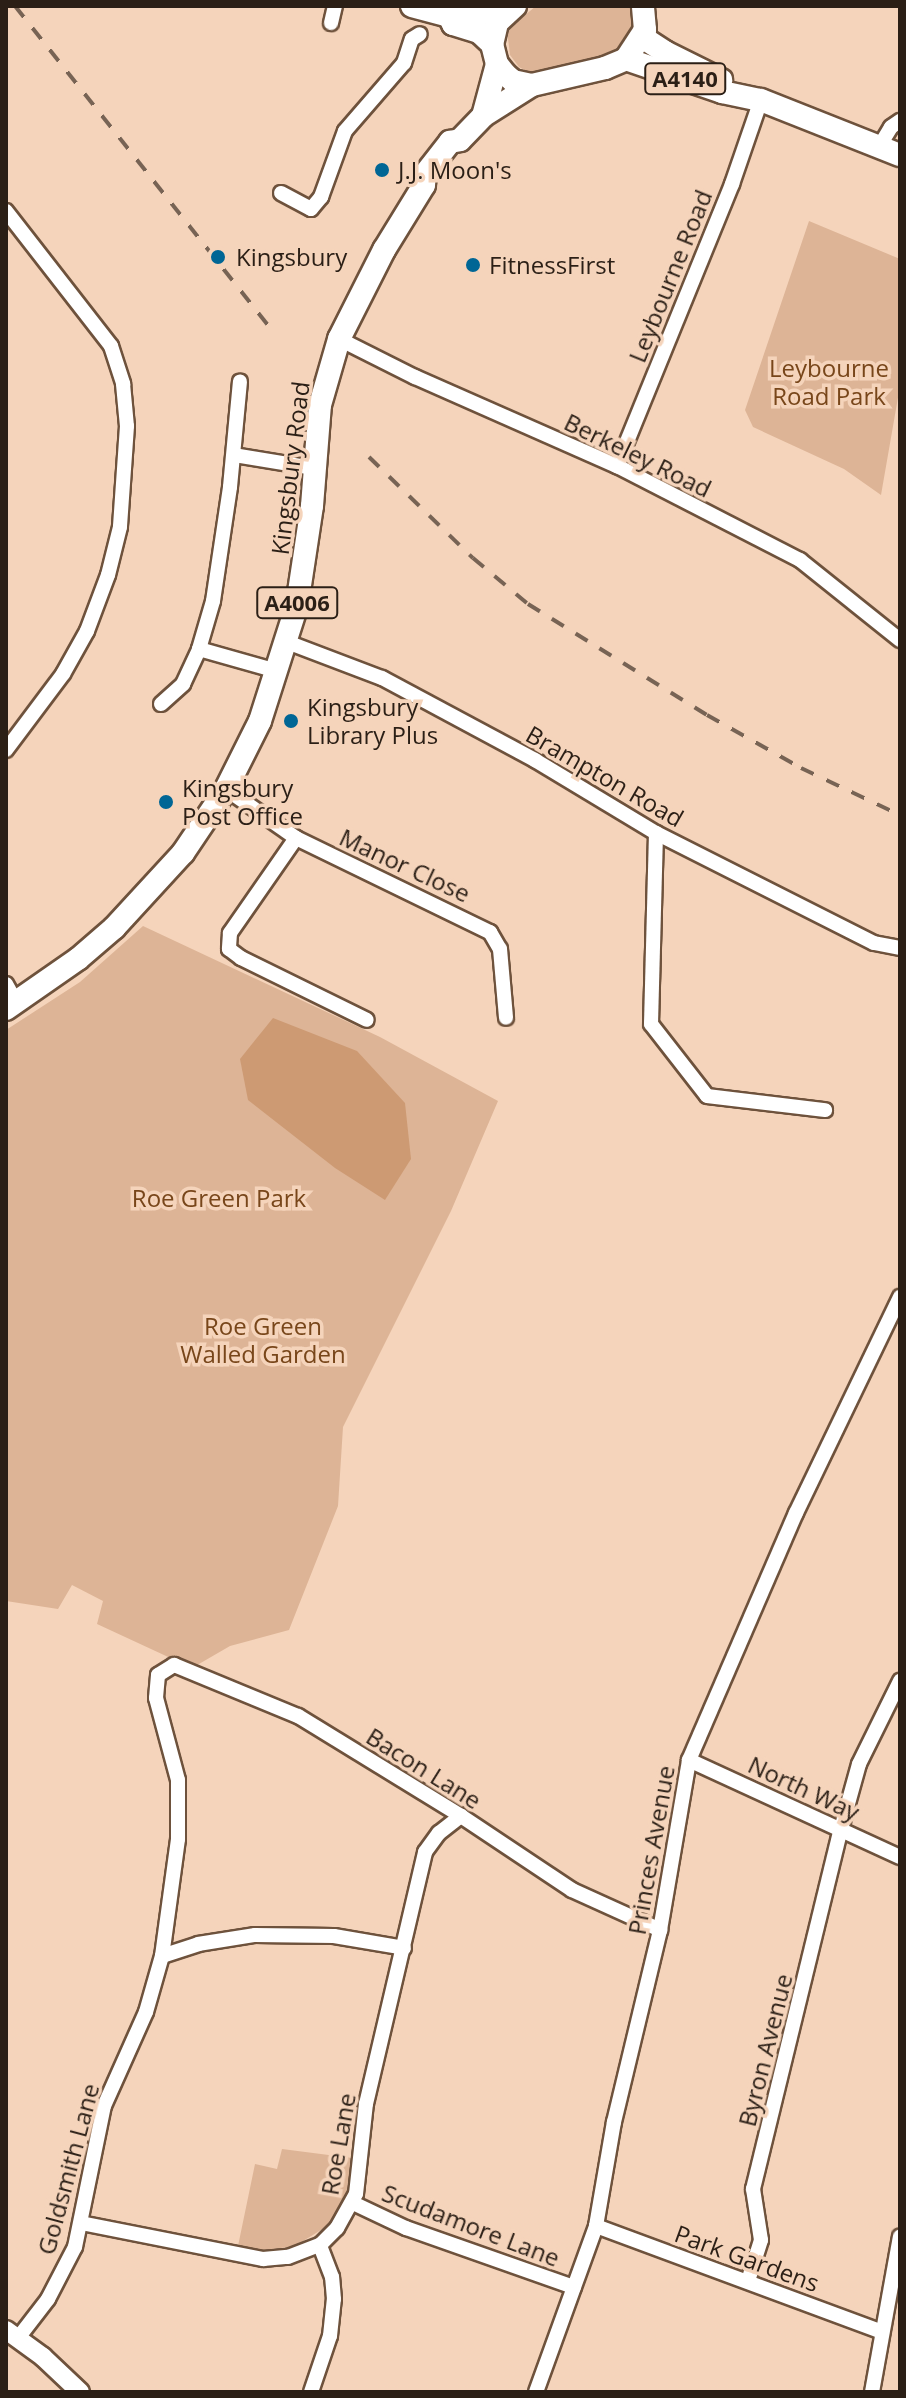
<!DOCTYPE html>
<style>
body{margin:0}
#map{position:relative;width:906px;height:2398px;overflow:hidden;background:#f5d4bb;font-family:"Open Sans",sans-serif}
div>[style]{position:absolute}
.green>*{inset:0;background:#ddb496}
.forest>*{inset:0;background:#cd9a73}
.roads{filter:drop-shadow(2px 0 #6e523c) drop-shadow(-2px 0 #6e523c) drop-shadow(0 2px #6e523c) drop-shadow(0 -2px #6e523c)}
.minor>*{height:14px;margin:-7px;padding:0 7px;transform-origin:7px;border-radius:7px;background:#fff}
.tertiary>*{height:18px;margin:-9px;padding:0 9px;transform-origin:9px;border-radius:9px;background:#fff}
.primary>*{height:22px;margin:-11px;padding:0 11px;transform-origin:11px;border-radius:11px;background:#fff}
.rail>*{height:4px;margin-top:-2px;transform-origin:0;background:repeating-linear-gradient(90deg,#776354 0 14px,transparent 0 28px)}
.dots>*{width:22px;height:22px;translate:-50% -50%;box-sizing:border-box;border:4px solid #f5d4bb;border-radius:50%}
span{translate:-50% -50%;white-space:nowrap;text-align:center;line-height:1.15;-webkit-text-stroke:7px #f5d4bb;paint-order:stroke}
.shield-label span{padding:2px 6px;background:#f5d4bb;border:2px solid;border-radius:6px;-webkit-text-stroke-width:0}
.shield-label{font-size:22px;color:#2b1f16;font-weight:700}
.poi-label{font-size:24px;color:#2b1f16}
.left{translate:0 -50%;text-align:left}
.street-label{font-size:24px;color:#2b1f16}
.park-label{font-size:24px;color:#78461a}
.frame{position:absolute;inset:0;border:8px solid #2b1f16;pointer-events:none}
</style>
<div id="map">
<div class="green">
<i style="clip-path:polygon(536px 6px,631px 6px,632px 34px,615px 53px,541px 74px,530px 73px,519px 67px,510px 55px,507px 30px)"></i>
<i style="clip-path:polygon(809px 221px,900px 259px,900px 386px,881px 495px,844px 469px,753px 427px,745px 410px)"></i>
<i style="clip-path:polygon(143px 926px,380px 1037px,498px 1101px,451px 1211px,343px 1427px,338px 1506px,289px 1630px,230px 1646px,192px 1668px,97px 1624px,103px 1601px,72px 1585px,58px 1609px,6px 1601px,6px 1030px,80px 982px)"></i>
<i style="clip-path:polygon(282px 2149px,352px 2158px,348px 2191px,341px 2210px,329px 2225px,295px 2246px,259px 2251px,238px 2246px,255px 2164px,277px 2169px)"></i>
</div>
<div class="forest">
<i style="clip-path:polygon(273px 1018px,357px 1051px,405px 1103px,411px 1159px,385px 1200px,335px 1168px,248px 1100px,240px 1059px)"></i>
</div>
<div class="roads">
<div class="minor">
<i style="left:331px;top:23px;width:17px;rotate:-77deg"></i>
<i style="left:879px;top:147px;width:23px;rotate:-59deg"></i>
<i style="left:891px;top:127px;width:11px;rotate:-34deg"></i>
<i style="left:281px;top:193px;width:34px;rotate:28deg"></i>
<i style="left:311px;top:209px;width:16px;rotate:-50deg"></i>
<i style="left:321px;top:197px;width:70px;rotate:-70deg"></i>
<i style="left:345px;top:131px;width:90px;rotate:-49.1deg"></i>
<i style="left:404px;top:63px;width:25px;rotate:-72deg"></i>
<i style="left:412px;top:39px;width:9px;rotate:-32deg"></i>
<i style="left:6px;top:211px;width:171px;rotate:52.1deg"></i>
<i style="left:111px;top:346px;width:40px;rotate:72deg"></i>
<i style="left:123px;top:384px;width:42px;rotate:84.6deg"></i>
<i style="left:127px;top:426px;width:101px;rotate:94deg"></i>
<i style="left:120px;top:527px;width:49px;rotate:104deg"></i>
<i style="left:108px;top:575px;width:60px;rotate:110.6deg"></i>
<i style="left:87px;top:631px;width:49px;rotate:119.2deg"></i>
<i style="left:63px;top:674px;width:95px;rotate:126.9deg"></i>
<i style="left:339px;top:339px;width:85px;rotate:26.6deg"></i>
<i style="left:415px;top:377px;width:221px;rotate:23.8deg"></i>
<i style="left:617px;top:466px;width:206px;rotate:27.2deg"></i>
<i style="left:800px;top:560px;width:128px;rotate:38.7deg"></i>
<i style="left:234px;top:455px;width:80px;rotate:9.3deg"></i>
<i style="left:617px;top:466px;width:305px;rotate:-67.8deg"></i>
<i style="left:732px;top:184px;width:89px;rotate:-71deg"></i>
<i style="left:287px;top:642px;width:102px;rotate:20.8deg"></i>
<i style="left:382px;top:678px;width:174px;rotate:28.2deg"></i>
<i style="left:535px;top:760px;width:141px;rotate:31.1deg"></i>
<i style="left:656px;top:833px;width:244px;rotate:26.8deg"></i>
<i style="left:874px;top:943px;width:26px;rotate:11deg"></i>
<i style="left:199px;top:649px;width:81px;rotate:15.8deg"></i>
<i style="left:161px;top:704px;width:30px;rotate:-42deg"></i>
<i style="left:183px;top:684px;width:38px;rotate:-65deg"></i>
<i style="left:199px;top:649px;width:50px;rotate:-73.7deg"></i>
<i style="left:213px;top:601px;width:115px;rotate:-81.5deg"></i>
<i style="left:230px;top:487px;width:106px;rotate:-84.6deg"></i>
<i style="left:226px;top:789px;width:85px;rotate:35deg"></i>
<i style="left:296px;top:838px;width:216px;rotate:25.9deg"></i>
<i style="left:490px;top:932px;width:20px;rotate:60deg"></i>
<i style="left:500px;top:949px;width:69px;rotate:85deg"></i>
<i style="left:656px;top:833px;width:191px;rotate:91.5deg"></i>
<i style="left:651px;top:1024px;width:91px;rotate:52.1deg"></i>
<i style="left:707px;top:1096px;width:119px;rotate:6.8deg"></i>
<i style="left:296px;top:838px;width:116px;rotate:124.8deg"></i>
<i style="left:230px;top:933px;width:16px;rotate:94deg"></i>
<i style="left:229px;top:949px;width:15px;rotate:37deg"></i>
<i style="left:241px;top:958px;width:140px;rotate:26.2deg"></i>
<i style="left:6px;top:984px;width:21px;rotate:61deg"></i>
<i style="left:689px;top:1760px;width:232px;rotate:24.7deg"></i>
<i style="left:162px;top:1956px;width:38px;rotate:-18deg"></i>
<i style="left:198px;top:1944px;width:58px;rotate:-9deg"></i>
<i style="left:255px;top:1935px;width:79px;rotate:0.7deg"></i>
<i style="left:334px;top:1936px;width:71px;rotate:9.7deg"></i>
<i style="left:353px;top:2203px;width:59px;rotate:25.3deg"></i>
<i style="left:406px;top:2228px;width:178px;rotate:19.4deg"></i>
<i style="left:81px;top:2223px;width:186px;rotate:11.2deg"></i>
<i style="left:263px;top:2259px;width:25px;rotate:-5deg"></i>
<i style="left:288px;top:2257px;width:34px;rotate:-21deg"></i>
<i style="left:320px;top:2245px;width:24px;rotate:-45deg"></i>
<i style="left:337px;top:2228px;width:39px;rotate:-61deg"></i>
<i style="left:356px;top:2194px;width:91px;rotate:-83.7deg"></i>
<i style="left:366px;top:2104px;width:259px;rotate:-76.8deg"></i>
<i style="left:425px;top:1852px;width:24px;rotate:-54deg"></i>
<i style="left:439px;top:1833px;width:28px;rotate:-38deg"></i>
<i style="left:596px;top:2226px;width:305px;rotate:20.3deg"></i>
<i style="left:748px;top:2281px;width:43px;rotate:-72.4deg"></i>
<i style="left:761px;top:2240px;width:52px;rotate:-98.9deg"></i>
<i style="left:753px;top:2189px;width:371px;rotate:-76.3deg"></i>
<i style="left:841px;top:1829px;width:67px;rotate:-74.5deg"></i>
<i style="left:859px;top:1764px;width:93px;rotate:-63.7deg"></i>
<i style="left:18px;top:2338px;width:49px;rotate:-52.4deg"></i>
<i style="left:48px;top:2299px;width:59px;rotate:-62.6deg"></i>
<i style="left:75px;top:2247px;width:144px;rotate:-78.4deg"></i>
<i style="left:104px;top:2106px;width:103px;rotate:-65.9deg"></i>
<i style="left:146px;top:2012px;width:58px;rotate:-74.1deg"></i>
<i style="left:162px;top:1956px;width:118px;rotate:-82.2deg"></i>
<i style="left:178px;top:1839px;width:59px;rotate:-90deg"></i>
<i style="left:178px;top:1780px;width:85px;rotate:-105deg"></i>
<i style="left:156px;top:1698px;width:23px;rotate:-85deg"></i>
<i style="left:158px;top:1675px;width:19px;rotate:-32deg"></i>
<i style="left:174px;top:1665px;width:134px;rotate:22.4deg"></i>
<i style="left:298px;top:1716px;width:191px;rotate:31.5deg"></i>
<i style="left:461px;top:1816px;width:133px;rotate:33.7deg"></i>
<i style="left:572px;top:1890px;width:97px;rotate:24.4deg"></i>
<i style="left:311px;top:2392px;width:59px;rotate:-71.3deg"></i>
<i style="left:330px;top:2336px;width:37px;rotate:-84deg"></i>
<i style="left:334px;top:2299px;width:22px;rotate:-95deg"></i>
<i style="left:332px;top:2277px;width:34px;rotate:-111deg"></i>
<i style="left:536px;top:2392px;width:177px;rotate:-70.1deg"></i>
<i style="left:596px;top:2226px;width:106px;rotate:-80.2deg"></i>
<i style="left:614px;top:2122px;width:197px;rotate:-76.5deg"></i>
<i style="left:660px;top:1930px;width:172px;rotate:-80.3deg"></i>
<i style="left:689px;top:1760px;width:269px;rotate:-66.6deg"></i>
<i style="left:796px;top:1513px;width:240px;rotate:-64.3deg"></i>
<i style="left:872px;top:2392px;width:158px;rotate:-79.8deg"></i>
</div>
<div class="tertiary">
<i style="left:6px;top:2330px;width:46px;rotate:36.1deg"></i>
<i style="left:43px;top:2357px;width:51px;rotate:43.4deg"></i>
</div>
<div class="primary">
<i style="left:412px;top:6px;width:38px;rotate:15deg"></i>
<i style="left:449px;top:16px;width:9px;rotate:63deg"></i>
<i style="left:453px;top:24px;width:27px;rotate:17deg"></i>
<i style="left:479px;top:32px;width:18px;rotate:43deg"></i>
<i style="left:515px;top:6px;width:25px;rotate:137deg"></i>
<i style="left:497px;top:23px;width:22px;rotate:103deg"></i>
<i style="left:492px;top:44px;width:21px;rotate:76deg"></i>
<i style="left:497px;top:64px;width:13px;rotate:51deg"></i>
<i style="left:505px;top:74px;width:11px;rotate:41deg"></i>
<i style="left:513px;top:81px;width:19px;rotate:12deg"></i>
<i style="left:532px;top:85px;width:75px;rotate:-13.1deg"></i>
<i style="left:605px;top:68px;width:23px;rotate:-23deg"></i>
<i style="left:626px;top:59px;width:35px;rotate:-57deg"></i>
<i style="left:645px;top:30px;width:24px;rotate:-95deg"></i>
<i style="left:449px;top:16px;width:12px;rotate:-35deg"></i>
<i style="left:459px;top:9px;width:44px;rotate:7.8deg"></i>
<i style="left:642px;top:37px;width:27px;rotate:33deg"></i>
<i style="left:665px;top:52px;width:63px;rotate:26.6deg"></i>
<i style="left:626px;top:59px;width:102px;rotate:19deg"></i>
<i style="left:722px;top:92px;width:40px;rotate:12deg"></i>
<i style="left:761px;top:100px;width:149px;rotate:21.6deg"></i>
<i style="left:483px;top:116px;width:54px;rotate:-74.9deg"></i>
<i style="left:6px;top:1009px;width:88px;rotate:-34.8deg"></i>
<i style="left:78px;top:959px;width:48px;rotate:-40.7deg"></i>
<i style="left:114px;top:928px;width:102px;rotate:-47.4deg"></i>
<i style="left:183px;top:853px;width:77px;rotate:-56.1deg"></i>
<i style="left:226px;top:789px;width:76px;rotate:-63.4deg"></i>
<i style="left:260px;top:721px;width:122px;rotate:-72.3deg"></i>
<i style="left:297px;top:605px;width:100px;rotate:-81.4deg"></i>
<i style="left:312px;top:506px;width:101px;rotate:-85.5deg"></i>
<i style="left:320px;top:405px;width:69px;rotate:-73.9deg"></i>
<i style="left:339px;top:339px;width:100px;rotate:-63.2deg"></i>
<i style="left:384px;top:250px;width:76px;rotate:-58.4deg"></i>
<i style="left:424px;top:185px;width:11px;rotate:-85deg"></i>
<i style="left:425px;top:174px;width:41px;rotate:-52deg"></i>
<i style="left:450px;top:142px;width:10px;rotate:-11deg"></i>
<i style="left:460px;top:140px;width:33px;rotate:-46deg"></i>
<i style="left:483px;top:116px;width:58px;rotate:-32.3deg"></i>
</div>
</div>
<div class="rail">
<i style="left:15px;top:6px;width:415px;rotate:51.6deg"></i>
<i style="left:369px;top:457px;width:145px;rotate:44.2deg"></i>
<i style="left:473px;top:558px;width:72px;rotate:39.9deg"></i>
<i style="left:528px;top:604px;width:211px;rotate:31.8deg"></i>
<i style="left:707px;top:715px;width:108px;rotate:29.4deg"></i>
<i style="left:801px;top:768px;width:110px;rotate:25.4deg"></i>
</div>
<div class="dots">
<i style="left:382px;top:170px;background:#006695"></i>
<i style="left:218px;top:257px;background:#006695"></i>
<i style="left:473px;top:265px;background:#006695"></i>
<i style="left:291px;top:721px;background:#006695"></i>
<i style="left:166px;top:802px;background:#006695"></i>
</div>
<div class="shield-label">
<span style="left:685px;top:79px">A4140</span>
<span style="left:297px;top:603px">A4006</span>
</div>
<div class="poi-label">
<span class="left" style="left:398px;top:170px">J.J. Moon's</span>
<span class="left" style="left:236px;top:257px">Kingsbury</span>
<span class="left" style="left:489px;top:265px">FitnessFirst</span>
<span class="left" style="left:307px;top:721px">Kingsbury<br>Library Plus</span>
<span class="left" style="left:182px;top:802px">Kingsbury<br>Post Office</span>
</div>
<div class="street-label">
<span style="left:670px;top:276px;rotate:-68deg">Leybourne Road</span>
<span style="left:638px;top:455px;rotate:26deg">Berkeley Road</span>
<span style="left:290px;top:468px;rotate:-83deg">Kingsbury Road</span>
<span style="left:605px;top:776px;rotate:30deg">Brampton Road</span>
<span style="left:405px;top:865px;rotate:25deg">Manor Close</span>
<span style="left:424px;top:1768px;rotate:32deg">Bacon Lane</span>
<span style="left:804px;top:1788px;rotate:25deg">North Way</span>
<span style="left:651px;top:1850px;rotate:-80deg">Princes Avenue</span>
<span style="left:765px;top:2050px;rotate:-76deg">Byron Avenue</span>
<span style="left:338px;top:2144px;rotate:-80deg">Roe Lane</span>
<span style="left:68px;top:2169px;rotate:-75deg">Goldsmith Lane</span>
<span style="left:471px;top:2225px;rotate:21deg">Scudamore Lane</span>
<span style="left:747px;top:2258px;rotate:20deg">Park Gardens</span>
</div>
<div class="park-label">
<span style="left:829px;top:382px">Leybourne<br>Road Park</span>
<span style="left:219px;top:1198px">Roe Green Park</span>
<span style="left:263px;top:1340px">Roe Green<br>Walled Garden</span>
</div>
<div class="frame"></div>
</div>
